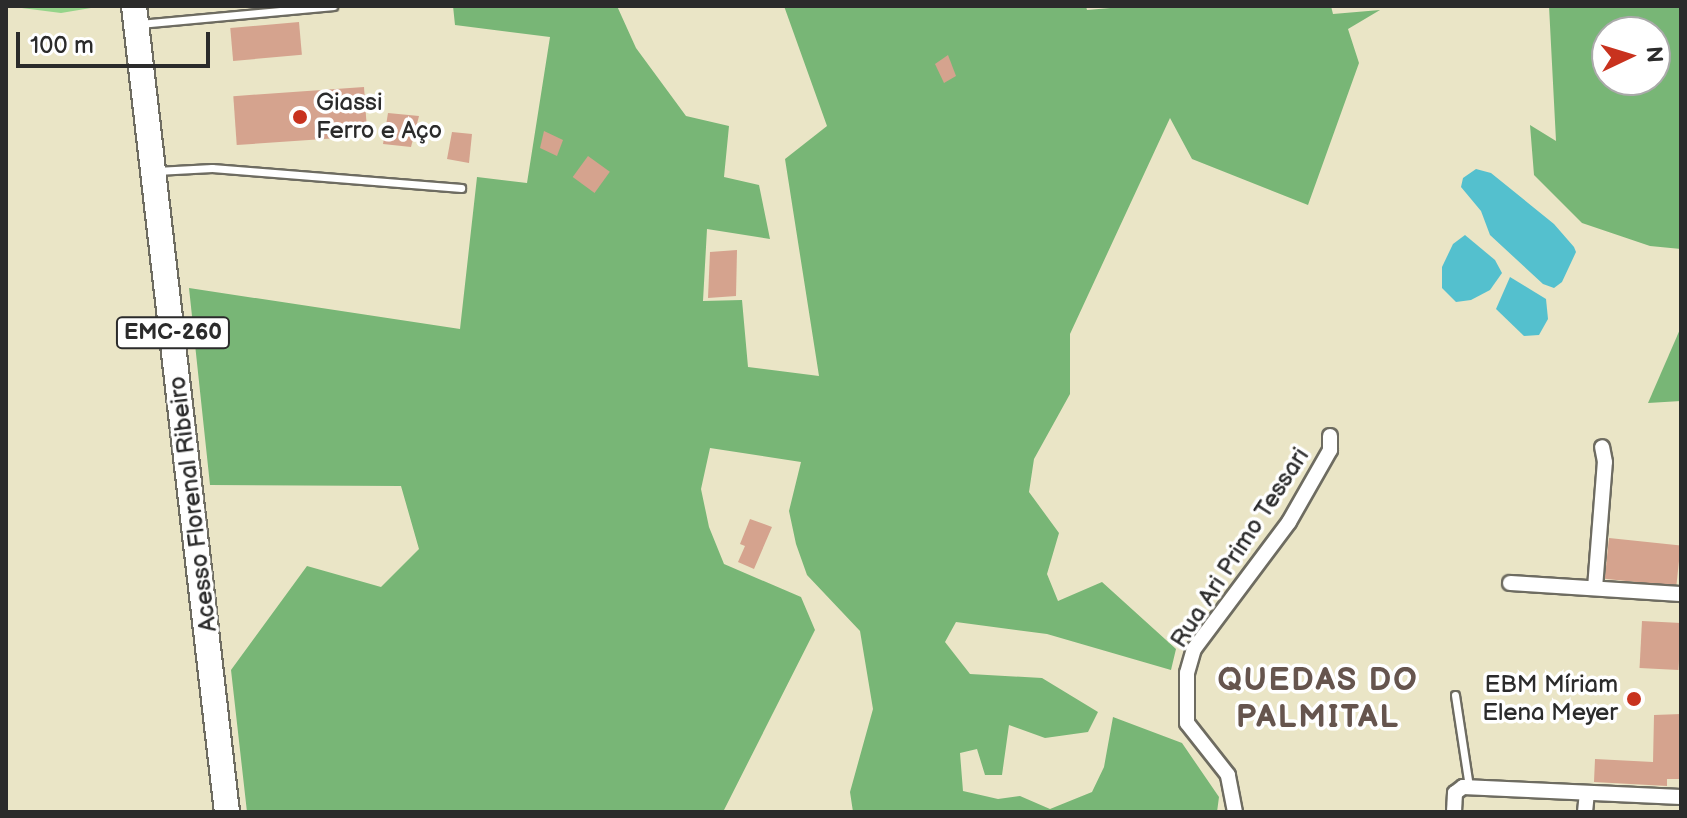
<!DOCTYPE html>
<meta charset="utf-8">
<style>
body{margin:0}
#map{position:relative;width:1687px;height:818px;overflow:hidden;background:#eae5c6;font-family:"Balsamiq Sans",sans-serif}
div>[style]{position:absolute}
.green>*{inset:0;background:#95d48a}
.forest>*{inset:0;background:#78b676}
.water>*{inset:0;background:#54c0ce}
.building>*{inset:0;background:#d5a38e;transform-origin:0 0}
.roads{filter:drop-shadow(2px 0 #6e6c61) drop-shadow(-2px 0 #6e6c61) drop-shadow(0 2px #6e6c61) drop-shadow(0 -2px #6e6c61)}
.service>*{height:7px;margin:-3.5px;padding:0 3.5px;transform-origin:3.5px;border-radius:3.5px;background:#fff}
.minor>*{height:14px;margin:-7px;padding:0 7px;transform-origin:7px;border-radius:7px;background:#fff}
.trunk>*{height:24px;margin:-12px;padding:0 12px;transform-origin:12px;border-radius:12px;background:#fff}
.dots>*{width:22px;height:22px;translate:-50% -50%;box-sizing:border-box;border:4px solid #fff;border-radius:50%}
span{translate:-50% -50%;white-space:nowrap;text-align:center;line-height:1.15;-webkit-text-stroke:7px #fff;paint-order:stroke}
.shield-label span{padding:2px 6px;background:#fff;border:2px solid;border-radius:6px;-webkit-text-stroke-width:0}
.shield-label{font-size:22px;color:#2b2b2b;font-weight:700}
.poi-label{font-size:24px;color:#2b2b2b}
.left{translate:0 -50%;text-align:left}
.right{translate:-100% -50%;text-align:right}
.street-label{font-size:24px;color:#2b2b2b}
.district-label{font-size:32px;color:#66554e;font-weight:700;letter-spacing:2px}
.frame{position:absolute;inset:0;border:8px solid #2b2b2b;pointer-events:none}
.north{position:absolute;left:1591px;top:16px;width:80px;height:80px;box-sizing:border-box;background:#fff;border:2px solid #aaa;border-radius:50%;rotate:86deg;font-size:22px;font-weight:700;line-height:32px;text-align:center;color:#2b2b2b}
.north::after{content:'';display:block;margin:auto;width:28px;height:36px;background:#c8321e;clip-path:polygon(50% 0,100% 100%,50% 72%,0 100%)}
.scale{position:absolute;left:16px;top:32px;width:194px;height:36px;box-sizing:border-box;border:4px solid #2b2b2b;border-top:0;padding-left:10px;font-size:24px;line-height:28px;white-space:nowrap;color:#2b2b2b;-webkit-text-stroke:6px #fff;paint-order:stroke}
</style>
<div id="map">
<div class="green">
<i style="clip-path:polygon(6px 6px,103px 6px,61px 13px)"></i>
</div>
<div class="forest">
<i style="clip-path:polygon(453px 6px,617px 6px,636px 48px,686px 116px,729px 126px,724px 177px,759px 185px,770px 239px,707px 229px,703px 301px,742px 300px,748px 367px,819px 376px,785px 159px,827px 126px,784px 6px,1086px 6px,1087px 10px,1134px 6px,1331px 6px,1333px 14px,1380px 10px,1348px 29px,1359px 63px,1308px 205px,1192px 159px,1170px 118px,1070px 334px,1070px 394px,1034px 459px,1029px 492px,1059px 533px,1047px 574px,1058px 601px,1102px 582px,1176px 649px,1171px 670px,1047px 634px,956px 622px,945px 642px,970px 674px,1042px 678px,1098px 712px,1088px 732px,1045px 738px,1009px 725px,1002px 775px,985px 775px,977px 749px,960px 753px,963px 791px,998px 799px,1020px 796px,1050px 809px,1092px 792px,1104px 767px,1113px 717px,1182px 743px,1219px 797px,1217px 812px,853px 812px,850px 792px,873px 709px,860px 631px,807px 575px,796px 544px,789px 511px,801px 462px,710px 448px,701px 489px,709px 527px,724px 564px,801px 597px,815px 630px,723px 812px,247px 812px,231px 670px,307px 566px,381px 587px,419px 549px,401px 486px,210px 485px,189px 288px,460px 329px,477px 177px,527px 183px,550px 37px,455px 25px)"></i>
<i style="clip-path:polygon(evenodd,1549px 6px,1681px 6px,1681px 249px,1650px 246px,1582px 223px,1534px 175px,1530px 125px,1556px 141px,1549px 6px,1607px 32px,1655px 32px,1655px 80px,1607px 80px,1607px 32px)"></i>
<i style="clip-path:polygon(1681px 327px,1681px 401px,1648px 403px)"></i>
</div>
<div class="water">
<i style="clip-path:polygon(1476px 169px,1491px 173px,1554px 224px,1574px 247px,1576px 252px,1562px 282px,1554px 288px,1543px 284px,1490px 235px,1481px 211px,1461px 187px,1463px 178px)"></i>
<i style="clip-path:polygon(1465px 235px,1495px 260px,1502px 273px,1490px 290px,1471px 300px,1456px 302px,1442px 288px,1442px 267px,1453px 244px)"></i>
<i style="clip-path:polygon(1510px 277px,1546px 299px,1548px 319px,1539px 335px,1524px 336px,1496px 309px)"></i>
</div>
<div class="building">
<i style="left:299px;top:22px;width:33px;height:69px;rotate:85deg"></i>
<i style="clip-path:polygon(948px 55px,956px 76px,944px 83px,935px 64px)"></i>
<i style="left:364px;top:87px;width:49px;height:131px;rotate:86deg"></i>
<i style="clip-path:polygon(388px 113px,419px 116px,411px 147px,383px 144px)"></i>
<i style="clip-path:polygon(544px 131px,563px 140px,557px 156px,540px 148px)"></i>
<i style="clip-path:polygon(452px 132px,472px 134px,469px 163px,447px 159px)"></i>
<i style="left:588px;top:156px;width:27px;height:26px;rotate:36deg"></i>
<i style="clip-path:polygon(737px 250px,736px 296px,708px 298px,710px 252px)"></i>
<i style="clip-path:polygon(750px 519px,772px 527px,754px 569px,738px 562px,745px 546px,740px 544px)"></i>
<i style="left:1609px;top:538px;width:72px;height:41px;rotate:6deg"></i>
<i style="left:1642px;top:621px;width:39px;height:47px;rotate:3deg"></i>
<i style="clip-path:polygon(1681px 714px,1681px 779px,1667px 779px,1667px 786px,1594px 782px,1595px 759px,1653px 762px,1654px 715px)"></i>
</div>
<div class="roads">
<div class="service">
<i style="left:140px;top:24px;width:194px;rotate:-5.3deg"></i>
<i style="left:156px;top:171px;width:56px;rotate:-3.1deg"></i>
<i style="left:212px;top:168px;width:250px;rotate:4.6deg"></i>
<i style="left:1455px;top:695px;width:93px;rotate:81.3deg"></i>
</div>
<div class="minor">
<i style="left:1510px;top:583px;width:171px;rotate:3.7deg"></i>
<i style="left:1595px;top:588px;width:126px;rotate:-85.5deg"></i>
<i style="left:1605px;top:462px;width:15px;rotate:-101deg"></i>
<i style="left:1235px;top:812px;width:38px;rotate:-101deg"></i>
<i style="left:1228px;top:775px;width:66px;rotate:-128.3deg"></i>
<i style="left:1187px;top:723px;width:50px;rotate:-90deg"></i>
<i style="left:1187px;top:673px;width:25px;rotate:-74deg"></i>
<i style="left:1194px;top:649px;width:159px;rotate:-53.2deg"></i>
<i style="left:1289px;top:522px;width:83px;rotate:-60.3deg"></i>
<i style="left:1330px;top:450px;width:14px;rotate:-90deg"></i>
<i style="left:1454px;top:812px;width:19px;rotate:-87deg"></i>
<i style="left:1455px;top:793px;width:10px;rotate:-37deg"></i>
<i style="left:1463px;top:787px;width:218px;rotate:2.6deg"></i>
<i style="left:1585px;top:812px;width:19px;rotate:-84deg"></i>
</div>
<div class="trunk">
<i style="left:134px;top:6px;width:811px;rotate:83.42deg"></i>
</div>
</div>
<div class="dots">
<i style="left:300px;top:117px;background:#c8321e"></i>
<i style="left:1634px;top:699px;background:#c8321e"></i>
</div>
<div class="shield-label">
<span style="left:173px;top:333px">EMC-260</span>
</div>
<div class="poi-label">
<span class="left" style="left:316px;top:117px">Giassi<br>Ferro e Aço</span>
<span class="right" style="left:1618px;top:699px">EBM Míriam<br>Elena Meyer</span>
</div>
<div class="street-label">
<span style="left:193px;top:504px;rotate:-97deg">Acesso Florenal Ribeiro</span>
<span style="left:1240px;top:548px;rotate:-57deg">Rua Ari Primo Tessari</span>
</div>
<div class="district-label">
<span style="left:1318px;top:700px">QUEDAS DO<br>PALMITAL</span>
</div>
<div class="frame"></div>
<div class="north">N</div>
<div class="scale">100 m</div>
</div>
